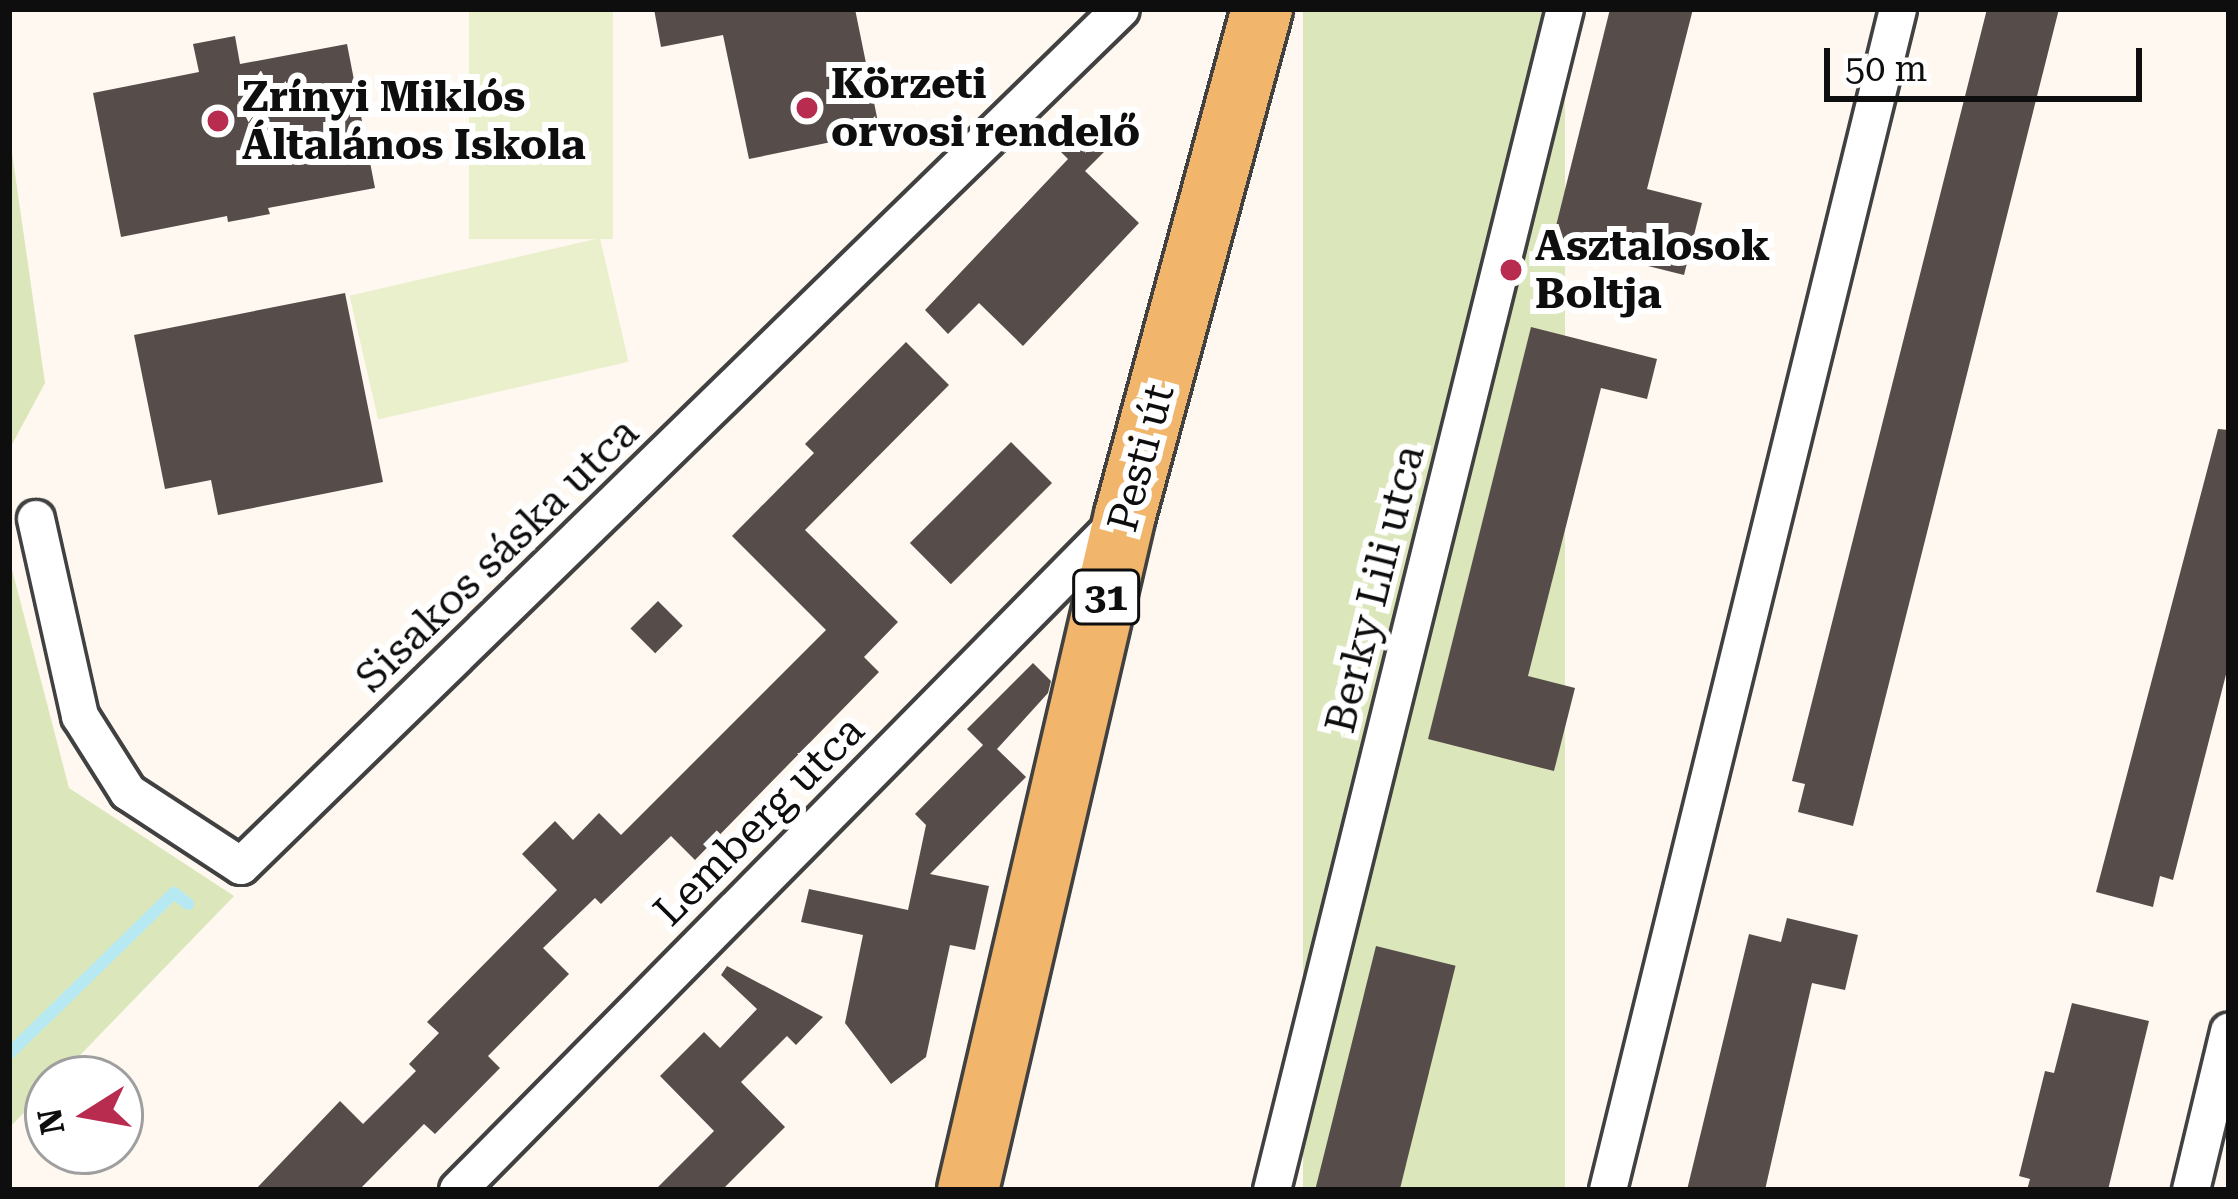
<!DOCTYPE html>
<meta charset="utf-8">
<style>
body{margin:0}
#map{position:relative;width:2238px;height:1199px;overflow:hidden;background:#fef8f0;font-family:"Roboto Serif",serif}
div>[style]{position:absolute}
.green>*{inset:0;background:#dbe7bb;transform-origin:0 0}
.pitch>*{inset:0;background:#eaefcc;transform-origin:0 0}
.stream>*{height:12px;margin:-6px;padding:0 6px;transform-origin:6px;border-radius:6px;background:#b7e9f3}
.building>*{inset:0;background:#564d4b;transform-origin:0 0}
.roads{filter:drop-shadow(3px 0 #414141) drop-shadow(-3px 0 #414141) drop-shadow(0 3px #414141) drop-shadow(0 -3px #414141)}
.minor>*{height:36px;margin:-18px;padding:0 18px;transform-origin:18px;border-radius:18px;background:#fff}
.primary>*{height:60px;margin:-30px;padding:0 30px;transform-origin:30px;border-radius:30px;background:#f2b56c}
.dots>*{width:33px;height:33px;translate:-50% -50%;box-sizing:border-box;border:6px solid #fff;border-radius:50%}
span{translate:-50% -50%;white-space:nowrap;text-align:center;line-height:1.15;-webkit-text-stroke:12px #fff;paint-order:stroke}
.shield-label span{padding:3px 9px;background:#fff;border:3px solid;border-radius:9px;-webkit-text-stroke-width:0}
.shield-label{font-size:39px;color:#0e0e0e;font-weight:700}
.poi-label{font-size:42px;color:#0e0e0e;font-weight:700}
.left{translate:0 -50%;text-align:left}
.street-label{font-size:42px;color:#0e0e0e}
.frame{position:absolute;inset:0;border:12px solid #0e0e0e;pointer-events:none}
.north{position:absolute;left:24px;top:1055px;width:120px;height:120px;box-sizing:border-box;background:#fff;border:3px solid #9f9f9f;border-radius:50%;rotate:259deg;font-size:33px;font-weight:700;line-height:48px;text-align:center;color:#0e0e0e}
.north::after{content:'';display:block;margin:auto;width:42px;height:54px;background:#b82c50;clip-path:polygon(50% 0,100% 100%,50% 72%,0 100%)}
.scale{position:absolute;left:1824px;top:48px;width:318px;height:54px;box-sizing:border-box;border:6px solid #0e0e0e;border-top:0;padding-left:15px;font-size:36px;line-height:42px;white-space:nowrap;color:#0e0e0e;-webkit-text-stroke:9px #fff;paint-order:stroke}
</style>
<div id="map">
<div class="green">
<i style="left:1303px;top:9px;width:262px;height:1216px"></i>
<i style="clip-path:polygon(9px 132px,45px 383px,9px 450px)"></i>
<i style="clip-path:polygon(9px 558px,69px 788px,234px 896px,57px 1079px,48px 1079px,48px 1088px,9px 1128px)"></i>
</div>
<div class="pitch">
<i style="left:469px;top:9px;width:144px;height:230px"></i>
<i style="left:600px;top:238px;width:127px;height:257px;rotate:77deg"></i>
</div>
<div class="stream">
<i style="left:9px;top:1054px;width:231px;rotate:-44.3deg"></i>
<i style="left:174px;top:893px;width:18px;rotate:38deg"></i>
</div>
<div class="building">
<i style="clip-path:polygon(654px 9px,855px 9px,880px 132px,749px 159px,723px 35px,661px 47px)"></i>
<i style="clip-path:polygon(1610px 9px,1693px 9px,1647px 189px,1702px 203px,1684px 275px,1552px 242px)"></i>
<i style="clip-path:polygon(1987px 9px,2059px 9px,1853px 826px,1798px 812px,1805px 784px,1792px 781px)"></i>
<i style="clip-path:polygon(235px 36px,240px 64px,347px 44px,375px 188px,268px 208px,270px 214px,228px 222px,227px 216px,121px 237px,93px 93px,199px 72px,193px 44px)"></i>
<i style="clip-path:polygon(1079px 122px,1106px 150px,1085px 171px,1139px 223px,1023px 346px,979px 303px,948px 334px,925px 310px,1068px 159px,1055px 146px)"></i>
<i style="clip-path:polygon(345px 293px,383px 482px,218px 515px,211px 480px,165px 489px,134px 335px)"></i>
<i style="clip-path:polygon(1531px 327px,1657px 359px,1647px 399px,1601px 388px,1528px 676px,1575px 688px,1554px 771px,1428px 739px)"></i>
<i style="clip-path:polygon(906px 342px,949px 385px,805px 530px,898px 622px,864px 657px,879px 672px,695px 860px,671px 836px,601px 904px,595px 898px,543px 948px,569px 974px,488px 1056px,500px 1068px,435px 1134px,424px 1124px,359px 1190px,255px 1190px,340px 1101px,363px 1124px,416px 1071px,409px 1064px,439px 1033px,427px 1022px,557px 890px,522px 854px,555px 821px,573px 840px,599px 813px,621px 835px,826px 630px,732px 536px,814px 453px,805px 444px)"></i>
<i style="clip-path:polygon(2218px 429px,2229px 430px,2229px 663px,2173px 880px,2160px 876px,2153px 907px,2096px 892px)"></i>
<i style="left:1011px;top:442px;width:58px;height:143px;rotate:45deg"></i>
<i style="left:658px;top:601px;width:35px;height:39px;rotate:45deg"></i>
<i style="clip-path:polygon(1033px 663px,1051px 681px,1048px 693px,997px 749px,1026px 777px,930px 874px,989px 886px,975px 950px,950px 945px,926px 1057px,891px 1084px,845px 1023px,863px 935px,801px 922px,809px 889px,908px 910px,926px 825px,915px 814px,983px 745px,967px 729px)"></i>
<i style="clip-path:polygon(1787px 918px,1858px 935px,1845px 990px,1812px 983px,1765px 1190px,1687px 1190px,1749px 934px,1781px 942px)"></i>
<i style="left:1376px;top:946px;width:82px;height:251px;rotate:14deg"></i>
<i style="clip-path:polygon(727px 966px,823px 1017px,796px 1045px,787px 1036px,741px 1082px,785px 1127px,722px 1190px,655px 1190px,714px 1131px,660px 1076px,704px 1032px,720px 1048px,757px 1009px,721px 975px)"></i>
<i style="clip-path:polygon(2072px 1003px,2149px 1021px,2108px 1190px,2027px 1190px,2030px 1179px,2019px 1176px,2045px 1071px,2054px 1073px)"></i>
</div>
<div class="roads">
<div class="minor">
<i style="left:36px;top:519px;width:202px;rotate:77.4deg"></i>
<i style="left:80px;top:716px;width:90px;rotate:57.7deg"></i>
<i style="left:128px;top:792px;width:135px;rotate:33.2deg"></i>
<i style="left:241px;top:866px;width:1228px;rotate:-44.24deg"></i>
<i style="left:458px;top:1190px;width:938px;rotate:-45.35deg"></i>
<i style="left:1272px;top:1190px;width:1217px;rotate:-76.07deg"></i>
<i style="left:1608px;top:1190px;width:1216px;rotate:-76.2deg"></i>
<i style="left:2191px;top:1190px;width:163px;rotate:-76.5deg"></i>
</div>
<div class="primary">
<i style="left:968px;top:1190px;width:693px;rotate:-76.91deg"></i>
<i style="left:1125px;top:515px;width:524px;rotate:-74.85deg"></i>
</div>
</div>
<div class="dots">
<i style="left:807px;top:108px;background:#b82c50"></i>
<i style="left:218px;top:121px;background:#b82c50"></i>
<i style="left:1511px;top:270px;background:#b82c50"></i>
</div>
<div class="shield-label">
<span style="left:1106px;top:597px">31</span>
</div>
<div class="poi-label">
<span class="left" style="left:831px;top:108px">Körzeti<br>orvosi rendelő</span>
<span class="left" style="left:242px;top:121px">Zrínyi Miklós<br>Általános Iskola</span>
<span class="left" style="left:1535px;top:270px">Asztalosok<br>Boltja</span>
</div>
<div class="street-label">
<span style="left:1141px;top:458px;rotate:-75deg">Pesti út</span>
<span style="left:497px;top:555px;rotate:-44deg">Sisakos sáska utca</span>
<span style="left:1375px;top:589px;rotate:-76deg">Berky Lili utca</span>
<span style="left:759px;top:821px;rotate:-45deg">Lemberg utca</span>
</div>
<div class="frame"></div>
<div class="north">N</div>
<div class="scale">50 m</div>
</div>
